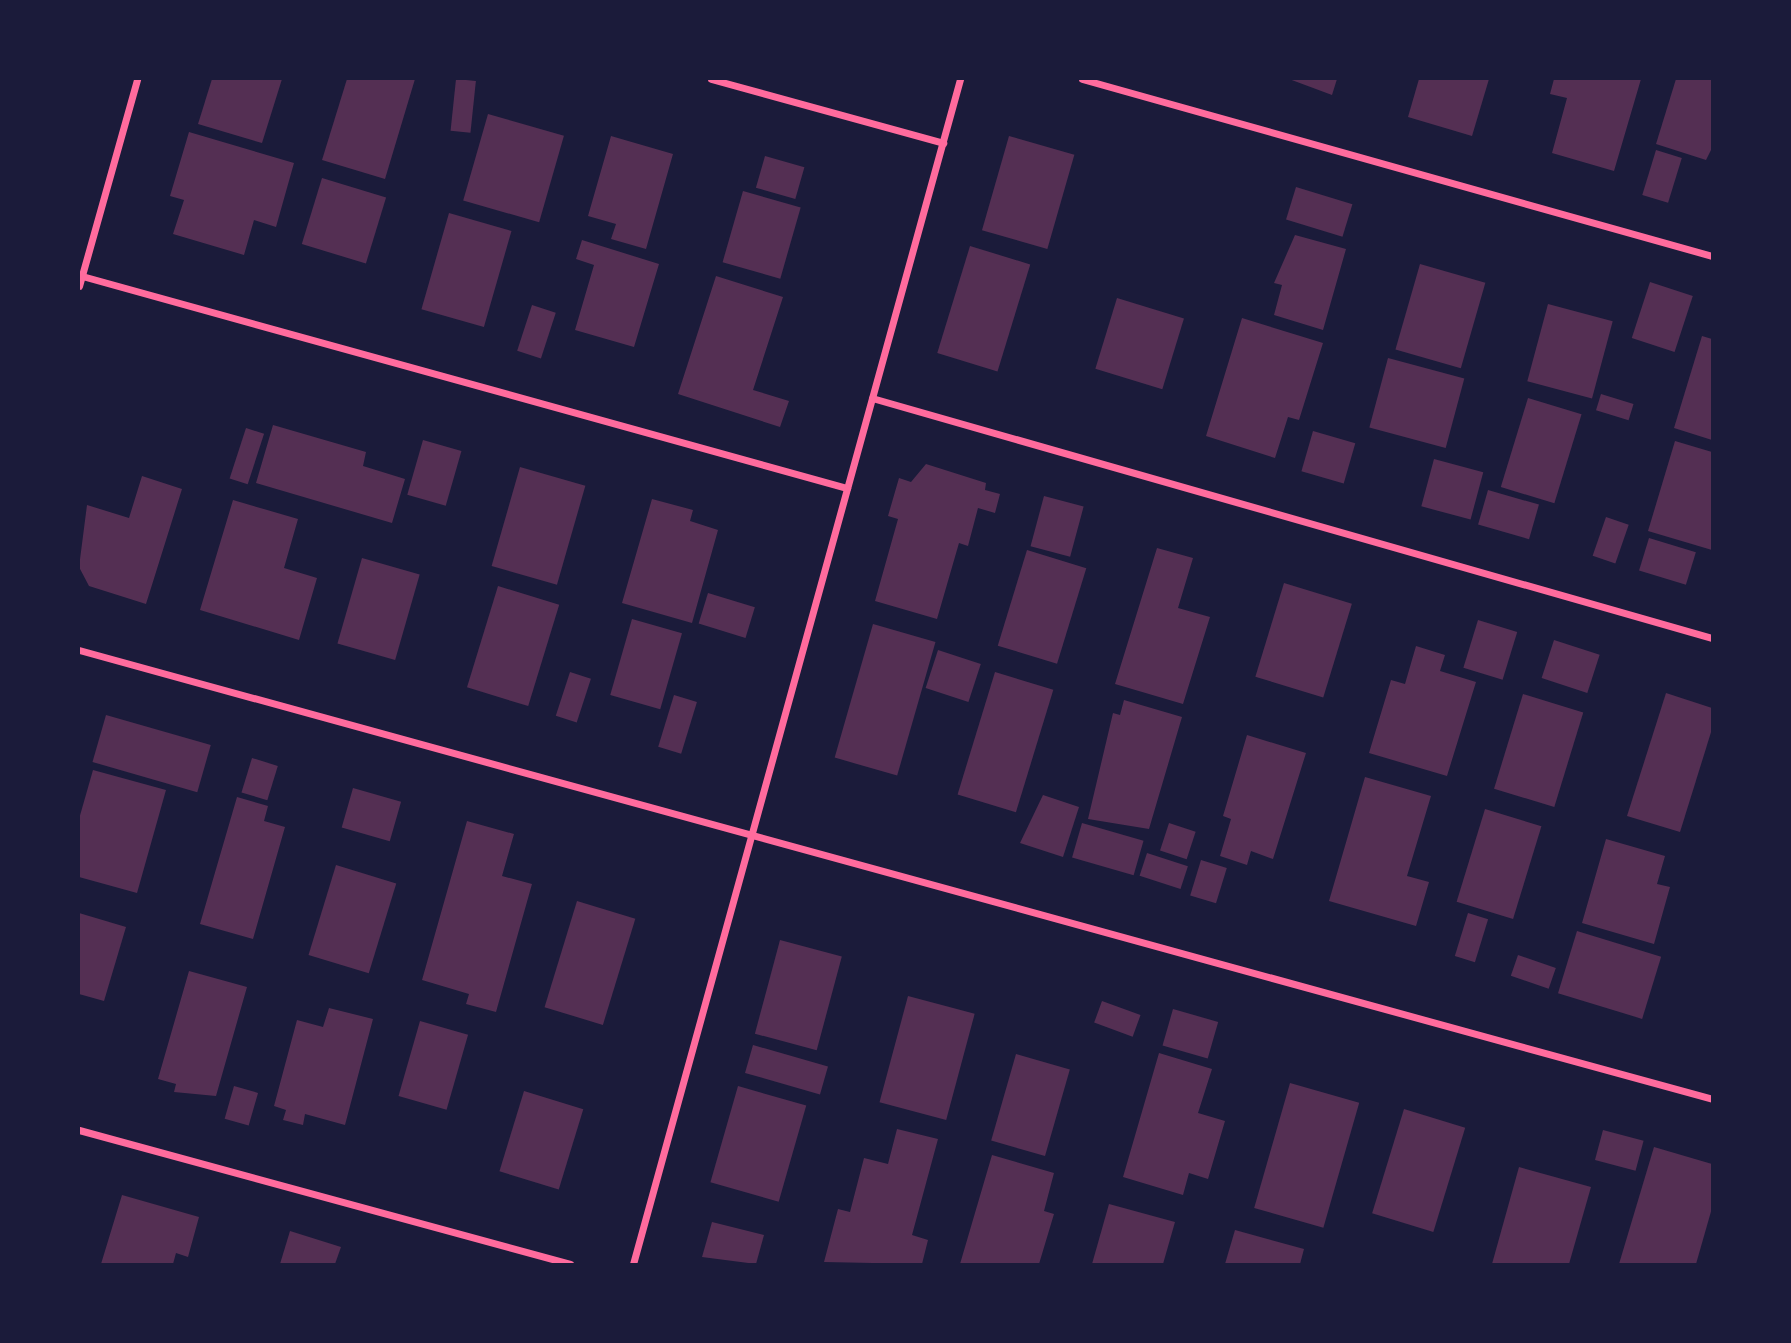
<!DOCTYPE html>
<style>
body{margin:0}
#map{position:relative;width:1791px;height:1343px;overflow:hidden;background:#1b1b3a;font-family:"Crimson Pro",serif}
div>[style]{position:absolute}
.building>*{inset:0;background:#542f53;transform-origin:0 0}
.minor>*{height:7px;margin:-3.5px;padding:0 3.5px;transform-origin:3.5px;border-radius:3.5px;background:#ff6b9d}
span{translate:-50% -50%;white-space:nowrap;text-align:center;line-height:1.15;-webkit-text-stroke:5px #1b1b3a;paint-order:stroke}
.frame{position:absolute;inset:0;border:80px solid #1b1b3a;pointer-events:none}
</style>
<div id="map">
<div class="building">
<i style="clip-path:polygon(212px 79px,282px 79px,262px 143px,198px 124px)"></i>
<i style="clip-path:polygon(347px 79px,415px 79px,385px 179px,322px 160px)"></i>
<i style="left:456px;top:79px;width:20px;height:52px;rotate:6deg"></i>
<i style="clip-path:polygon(1289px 79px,1337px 79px,1332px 95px)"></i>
<i style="clip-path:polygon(1419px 79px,1489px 79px,1472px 136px,1408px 117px)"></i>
<i style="clip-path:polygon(1554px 79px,1641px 79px,1614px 171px,1552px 153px,1567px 98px,1550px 94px)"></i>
<i style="clip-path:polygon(1676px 79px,1712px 79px,1712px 148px,1706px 160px,1656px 144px)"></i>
<i style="left:488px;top:114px;width:79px;height:90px;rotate:16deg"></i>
<i style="clip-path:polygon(189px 132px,294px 163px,276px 227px,254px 220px,244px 255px,173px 234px,184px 200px,170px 196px)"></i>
<i style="clip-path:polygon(611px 136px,673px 154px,646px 249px,611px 239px,616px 224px,588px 216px)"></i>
<i style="left:1009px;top:136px;width:68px;height:98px;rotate:16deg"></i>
<i style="left:1656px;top:150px;width:27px;height:47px;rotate:17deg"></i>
<i style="left:765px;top:156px;width:41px;height:33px;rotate:16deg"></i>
<i style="left:322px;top:178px;width:67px;height:69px;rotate:17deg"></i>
<i style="left:1296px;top:187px;width:59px;height:34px;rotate:17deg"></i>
<i style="left:743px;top:191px;width:60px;height:74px;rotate:16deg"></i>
<i style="left:449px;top:213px;width:65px;height:100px;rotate:16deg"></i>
<i style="clip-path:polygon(1295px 235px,1346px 249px,1323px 330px,1274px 315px,1282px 285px,1274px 283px)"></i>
<i style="clip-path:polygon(582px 240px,659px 264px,634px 347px,575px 330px,594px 265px,576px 259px)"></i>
<i style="left:970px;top:246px;width:63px;height:112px;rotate:17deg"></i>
<i style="left:1420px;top:264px;width:68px;height:89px;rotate:16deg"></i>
<i style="clip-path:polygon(716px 276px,783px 297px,753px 390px,789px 401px,780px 427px,678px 394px)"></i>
<i style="left:1650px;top:282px;width:45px;height:59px;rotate:18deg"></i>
<i style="left:1117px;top:298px;width:70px;height:74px;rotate:17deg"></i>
<i style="left:1548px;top:304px;width:67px;height:80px;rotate:15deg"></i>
<i style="left:532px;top:305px;width:25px;height:48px;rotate:18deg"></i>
<i style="clip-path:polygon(1242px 318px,1323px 343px,1299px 420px,1288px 417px,1275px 458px,1206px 436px)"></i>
<i style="clip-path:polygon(1702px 336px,1712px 339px,1712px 440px,1674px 428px)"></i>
<i style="left:1388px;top:358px;width:79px;height:72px;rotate:15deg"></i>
<i style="left:1601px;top:394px;width:34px;height:17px;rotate:17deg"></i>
<i style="left:1528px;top:398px;width:56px;height:93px;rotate:17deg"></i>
<i style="clip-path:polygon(273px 425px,366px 452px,363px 466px,405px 479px,392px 523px,256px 483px)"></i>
<i style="left:246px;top:428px;width:19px;height:53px;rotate:18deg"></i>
<i style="left:1313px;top:431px;width:44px;height:42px;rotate:16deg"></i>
<i style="left:423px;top:440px;width:40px;height:57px;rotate:16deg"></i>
<i style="clip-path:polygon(1675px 441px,1712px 452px,1712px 550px,1648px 531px)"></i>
<i style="left:1434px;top:459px;width:51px;height:49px;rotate:15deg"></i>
<i style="clip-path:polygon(926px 464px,986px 483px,985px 490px,1000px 494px,995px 513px,978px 508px,968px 546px,959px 543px,937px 619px,875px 601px,898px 519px,888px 516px,899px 478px,911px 482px)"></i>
<i style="left:520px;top:467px;width:68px;height:103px;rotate:16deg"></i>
<i style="clip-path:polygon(142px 476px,182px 489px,146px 604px,89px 586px,79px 567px,87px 505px,129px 518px)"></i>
<i style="left:1488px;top:490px;width:53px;height:36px;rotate:16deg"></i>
<i style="left:1044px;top:496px;width:41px;height:52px;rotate:15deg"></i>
<i style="clip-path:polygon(652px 499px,693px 510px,690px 521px,718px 530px,692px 623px,622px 603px)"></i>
<i style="clip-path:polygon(233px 500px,298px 519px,284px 568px,317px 578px,299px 640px,200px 610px)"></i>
<i style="left:1606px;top:517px;width:24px;height:41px;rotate:19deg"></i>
<i style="left:1649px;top:538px;width:49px;height:34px;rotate:17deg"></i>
<i style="clip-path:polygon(1157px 548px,1193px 558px,1178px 608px,1210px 617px,1183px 704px,1115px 684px)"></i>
<i style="left:1027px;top:550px;width:62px;height:100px;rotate:17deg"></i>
<i style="left:362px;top:558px;width:60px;height:89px;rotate:16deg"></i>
<i style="left:1284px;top:583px;width:71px;height:98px;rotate:17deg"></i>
<i style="left:498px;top:586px;width:64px;height:106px;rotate:17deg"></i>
<i style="left:708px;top:593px;width:49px;height:32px;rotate:17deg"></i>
<i style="left:632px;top:619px;width:52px;height:79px;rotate:16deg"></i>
<i style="left:1478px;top:620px;width:41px;height:50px;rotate:17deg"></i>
<i style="left:873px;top:624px;width:65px;height:139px;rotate:16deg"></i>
<i style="left:1554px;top:640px;width:48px;height:40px;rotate:18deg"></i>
<i style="clip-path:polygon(1416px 646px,1445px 655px,1440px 671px,1476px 682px,1447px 776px,1369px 753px,1391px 680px,1405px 684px)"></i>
<i style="left:938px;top:650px;width:45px;height:40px;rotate:18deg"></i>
<i style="left:570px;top:672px;width:22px;height:46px;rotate:18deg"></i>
<i style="left:995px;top:672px;width:61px;height:128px;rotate:17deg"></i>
<i style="clip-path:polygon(1666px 693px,1712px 708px,1712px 729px,1680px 832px,1627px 816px)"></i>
<i style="left:1523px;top:694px;width:63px;height:99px;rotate:17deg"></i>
<i style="left:674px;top:695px;width:24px;height:54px;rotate:17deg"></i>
<i style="clip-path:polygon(1124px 700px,1182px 717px,1149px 829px,1088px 819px,1113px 713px,1120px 715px)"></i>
<i style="left:106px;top:715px;width:109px;height:49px;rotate:16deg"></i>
<i style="clip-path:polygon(1247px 735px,1306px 753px,1273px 859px,1251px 851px,1247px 865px,1220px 856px,1231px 819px,1223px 816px)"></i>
<i style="left:252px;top:758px;width:27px;height:36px;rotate:17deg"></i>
<i style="clip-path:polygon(93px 770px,166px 790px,137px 893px,79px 877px,79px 819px)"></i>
<i style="clip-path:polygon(1365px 777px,1431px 796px,1407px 876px,1429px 882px,1416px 926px,1329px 901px)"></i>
<i style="left:353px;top:788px;width:50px;height:41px;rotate:16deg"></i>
<i style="clip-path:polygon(1043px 795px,1079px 807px,1063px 857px,1020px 843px)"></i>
<i style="clip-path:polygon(237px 797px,268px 806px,264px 821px,285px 827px,253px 939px,200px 924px)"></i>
<i style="left:1485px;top:809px;width:59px;height:97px;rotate:17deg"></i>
<i style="clip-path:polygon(467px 821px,514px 834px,502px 876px,532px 884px,496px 1012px,466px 1004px,469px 994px,422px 980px)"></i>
<i style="left:1082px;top:823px;width:64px;height:36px;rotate:16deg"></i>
<i style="left:1169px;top:823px;width:28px;height:29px;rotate:18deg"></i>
<i style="clip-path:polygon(1606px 839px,1665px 856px,1657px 884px,1670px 887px,1654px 944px,1582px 923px)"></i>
<i style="left:1147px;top:853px;width:43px;height:24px;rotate:18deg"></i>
<i style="left:1201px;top:860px;width:27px;height:37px;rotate:17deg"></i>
<i style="left:336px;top:865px;width:63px;height:94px;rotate:17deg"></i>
<i style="left:577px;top:901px;width:61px;height:111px;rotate:17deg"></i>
<i style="clip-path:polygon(79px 913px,126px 927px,104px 1001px,79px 994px)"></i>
<i style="left:1468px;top:913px;width:21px;height:45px;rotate:17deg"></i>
<i style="left:1577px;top:931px;width:88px;height:65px;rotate:17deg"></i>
<i style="left:780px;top:940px;width:64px;height:97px;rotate:15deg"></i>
<i style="left:1518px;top:955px;width:40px;height:22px;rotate:19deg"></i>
<i style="clip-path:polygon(189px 971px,247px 987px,216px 1096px,174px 1092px,176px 1084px,158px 1079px)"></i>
<i style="left:908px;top:996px;width:69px;height:110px;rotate:15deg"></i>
<i style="left:1102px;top:1001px;width:41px;height:23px;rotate:20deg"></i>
<i style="clip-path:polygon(329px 1008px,373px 1019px,345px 1125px,305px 1114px,303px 1125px,283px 1120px,286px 1110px,274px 1106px,297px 1020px,323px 1027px)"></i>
<i style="left:1173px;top:1009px;width:47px;height:38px;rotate:16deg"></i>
<i style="left:420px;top:1021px;width:50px;height:78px;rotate:16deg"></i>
<i style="left:753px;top:1045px;width:78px;height:29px;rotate:16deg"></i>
<i style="clip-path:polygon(1159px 1053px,1212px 1069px,1198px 1113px,1225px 1121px,1208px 1179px,1189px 1173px,1183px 1195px,1123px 1177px)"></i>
<i style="left:1016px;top:1054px;width:56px;height:90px;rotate:16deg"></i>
<i style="left:1290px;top:1083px;width:72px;height:130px;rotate:16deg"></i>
<i style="left:234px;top:1086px;width:25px;height:34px;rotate:16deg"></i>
<i style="left:738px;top:1086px;width:71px;height:100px;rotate:16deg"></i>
<i style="left:524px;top:1091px;width:62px;height:84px;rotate:17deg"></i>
<i style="left:1404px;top:1109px;width:64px;height:109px;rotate:17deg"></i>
<i style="clip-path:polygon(897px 1129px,938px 1139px,912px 1235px,928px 1240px,922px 1264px,824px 1262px,838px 1209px,850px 1212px,864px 1158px,888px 1164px)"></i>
<i style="left:1603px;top:1130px;width:42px;height:31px;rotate:15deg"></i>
<i style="clip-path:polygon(1654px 1147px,1712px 1164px,1712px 1208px,1696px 1264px,1619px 1264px)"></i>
<i style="clip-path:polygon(992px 1155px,1054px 1173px,1044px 1211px,1054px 1214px,1039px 1264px,960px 1264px)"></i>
<i style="clip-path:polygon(1519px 1167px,1591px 1187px,1569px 1264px,1492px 1264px)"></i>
<i style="clip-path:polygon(122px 1195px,199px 1217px,188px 1257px,176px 1253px,173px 1264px,101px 1264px)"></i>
<i style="clip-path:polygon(1109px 1204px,1175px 1222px,1163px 1264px,1092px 1264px)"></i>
<i style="clip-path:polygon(712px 1222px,764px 1235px,756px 1264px,702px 1257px)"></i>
<i style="clip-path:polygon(1235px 1230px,1304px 1249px,1300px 1264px,1225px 1264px)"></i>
<i style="clip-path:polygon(290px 1231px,341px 1247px,335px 1264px,280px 1264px)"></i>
</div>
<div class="minor">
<i style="left:711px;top:79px;width:241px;rotate:15.4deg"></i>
<i style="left:1082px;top:79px;width:654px;rotate:15.69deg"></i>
<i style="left:82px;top:276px;width:794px;rotate:15.49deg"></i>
<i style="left:79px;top:286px;width:215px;rotate:-74.3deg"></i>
<i style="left:872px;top:398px;width:874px;rotate:15.95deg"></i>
<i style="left:79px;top:650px;width:1694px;rotate:15.37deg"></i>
<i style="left:79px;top:1130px;width:509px;rotate:15.26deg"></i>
<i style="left:633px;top:1264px;width:1229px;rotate:-74.57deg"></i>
</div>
<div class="frame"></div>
</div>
